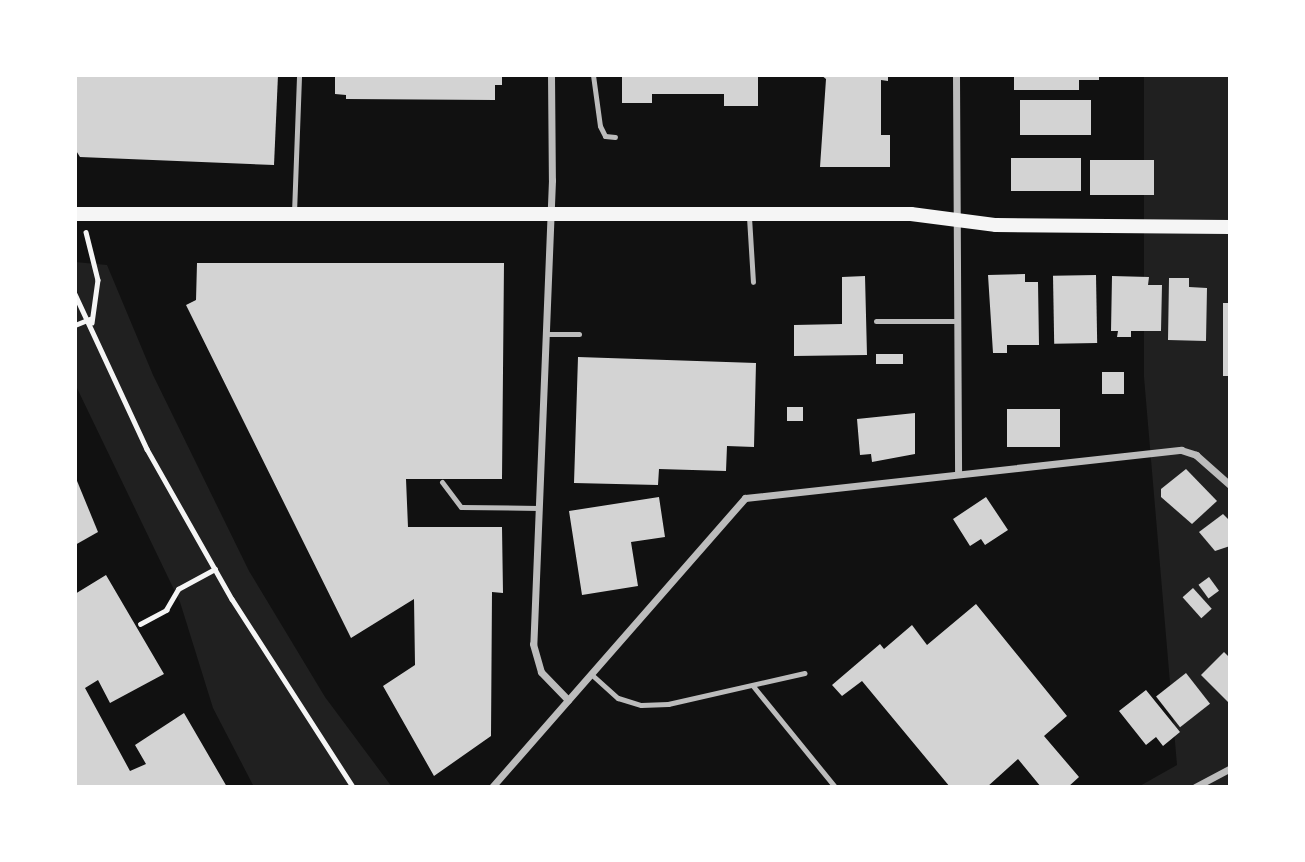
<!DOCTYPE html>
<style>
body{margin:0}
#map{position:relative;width:1305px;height:862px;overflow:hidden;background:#111;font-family:Lato,sans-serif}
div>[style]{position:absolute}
.green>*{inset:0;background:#202020}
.building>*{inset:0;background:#d3d3d3;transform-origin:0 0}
.path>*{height:4.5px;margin:-2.25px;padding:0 2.25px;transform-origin:2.25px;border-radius:2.25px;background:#f5f5f5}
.service>*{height:5px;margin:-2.5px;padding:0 2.5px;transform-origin:2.5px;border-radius:2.5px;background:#bcbcbc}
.minor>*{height:7px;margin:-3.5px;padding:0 3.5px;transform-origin:3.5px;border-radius:3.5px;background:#bcbcbc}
.secondary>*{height:14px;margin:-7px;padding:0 7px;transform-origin:7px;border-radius:7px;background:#f5f5f5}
span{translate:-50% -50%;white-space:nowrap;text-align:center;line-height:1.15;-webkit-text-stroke:5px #fff;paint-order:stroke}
.frame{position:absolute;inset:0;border:77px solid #fff;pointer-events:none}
</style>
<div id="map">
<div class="green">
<i style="clip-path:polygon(1144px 75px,1230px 75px,1230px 787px,1138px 787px,1177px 765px,1144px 377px)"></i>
<i style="clip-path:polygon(75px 262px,107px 265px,153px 375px,249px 571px,325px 697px,392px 787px,254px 787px,213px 708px,180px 602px,75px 384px)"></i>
</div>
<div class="building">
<i style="clip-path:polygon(75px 75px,278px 75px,274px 165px,80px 157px,75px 149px)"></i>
<i style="clip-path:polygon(335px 75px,502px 75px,502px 85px,495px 85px,495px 100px,346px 99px,346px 95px,335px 94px)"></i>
<i style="clip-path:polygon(622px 75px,758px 75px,758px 106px,724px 106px,724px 94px,652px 94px,652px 103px,622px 103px)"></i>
<i style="clip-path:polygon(821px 75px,888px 75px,888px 81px,881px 80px,881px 135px,890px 135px,890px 167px,820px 167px,826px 79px)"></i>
<i style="clip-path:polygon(1014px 75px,1099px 75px,1099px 80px,1079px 80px,1079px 90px,1014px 90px)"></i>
<i style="left:1020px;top:100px;width:71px;height:35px"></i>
<i style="left:1011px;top:158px;width:70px;height:33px"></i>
<i style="left:1090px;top:160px;width:64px;height:35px"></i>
<i style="clip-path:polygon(197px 263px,504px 263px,502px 479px,406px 479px,408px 527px,502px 527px,503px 593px,492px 592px,491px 736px,434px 776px,383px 686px,415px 665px,414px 599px,351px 638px,186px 305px,196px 300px)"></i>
<i style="clip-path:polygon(1025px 274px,1025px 282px,1038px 282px,1039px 345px,1007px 345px,1007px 353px,993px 353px,988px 275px)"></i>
<i style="left:1096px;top:275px;width:68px;height:43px;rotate:89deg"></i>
<i style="clip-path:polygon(865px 276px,867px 355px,794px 356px,794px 325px,842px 324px,842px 277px)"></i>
<i style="clip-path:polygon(1112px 276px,1149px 277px,1148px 285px,1162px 285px,1161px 331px,1131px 331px,1131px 337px,1117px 337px,1118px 331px,1111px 331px)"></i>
<i style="clip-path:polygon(1169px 278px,1189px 278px,1189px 287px,1207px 288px,1206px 341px,1168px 340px)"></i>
<i style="left:1223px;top:303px;width:7px;height:73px"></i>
<i style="left:903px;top:354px;width:10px;height:27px;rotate:90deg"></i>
<i style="clip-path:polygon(578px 357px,756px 363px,754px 447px,727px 446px,726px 471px,659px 469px,658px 485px,574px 483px)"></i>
<i style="left:1102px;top:372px;width:22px;height:22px"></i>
<i style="left:787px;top:407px;width:16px;height:14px"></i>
<i style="left:1007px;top:409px;width:53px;height:38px"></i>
<i style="clip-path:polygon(915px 413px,915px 454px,872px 462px,871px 454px,860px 455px,857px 419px)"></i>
<i style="clip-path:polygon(1186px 469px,1217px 501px,1192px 524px,1161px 497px,1161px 489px)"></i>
<i style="clip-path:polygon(75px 476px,98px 532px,75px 545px)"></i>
<i style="clip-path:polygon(659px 497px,665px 537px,631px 542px,638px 586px,582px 595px,569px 511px)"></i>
<i style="clip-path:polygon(986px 497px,1008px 530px,985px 545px,981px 539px,970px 546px,953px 519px)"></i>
<i style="clip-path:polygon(1223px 514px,1230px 521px,1230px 546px,1215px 551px,1199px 532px)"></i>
<i style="clip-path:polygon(106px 575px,164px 674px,110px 703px,98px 680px,85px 688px,130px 771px,146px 764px,135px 745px,184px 713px,227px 787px,75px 787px,75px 594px)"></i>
<i style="left:1209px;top:577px;width:17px;height:13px;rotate:54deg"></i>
<i style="left:1193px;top:588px;width:28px;height:14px;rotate:48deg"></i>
<i style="clip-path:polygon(976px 604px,1067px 716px,1044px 736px,1079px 777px,1068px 787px,1041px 787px,1018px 759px,987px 787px,950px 787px,862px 681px,842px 696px,832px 685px,880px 644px,884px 649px,912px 625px,927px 645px)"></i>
<i style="clip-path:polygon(1224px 652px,1230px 658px,1230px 704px,1201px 675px)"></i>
<i style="left:1186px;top:673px;width:39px;height:38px;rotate:52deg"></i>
<i style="clip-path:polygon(1146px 690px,1180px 732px,1163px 746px,1156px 737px,1146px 745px,1119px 711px)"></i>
</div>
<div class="path">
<i style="left:86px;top:232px;width:49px;rotate:76deg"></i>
<i style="left:98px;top:280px;width:43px;rotate:97.9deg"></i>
<i style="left:75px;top:294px;width:171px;rotate:65.1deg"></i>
<i style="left:147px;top:449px;width:172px;rotate:60.5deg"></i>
<i style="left:232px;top:599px;width:224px;rotate:57.2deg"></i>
<i style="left:75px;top:325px;width:16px;rotate:-22deg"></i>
<i style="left:140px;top:624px;width:30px;rotate:-28deg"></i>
<i style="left:166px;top:610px;width:24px;rotate:-60deg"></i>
<i style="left:178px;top:589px;width:42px;rotate:-28.4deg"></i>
</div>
<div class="service">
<i style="left:593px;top:75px;width:51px;rotate:82.2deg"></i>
<i style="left:600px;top:126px;width:11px;rotate:63deg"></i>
<i style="left:605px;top:136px;width:10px;rotate:6deg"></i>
<i style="left:294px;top:213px;width:138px;rotate:-87.9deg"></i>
<i style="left:749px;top:217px;width:65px;rotate:86.5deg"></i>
<i style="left:876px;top:321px;width:81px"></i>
<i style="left:546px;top:334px;width:33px"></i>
<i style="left:442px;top:482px;width:31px;rotate:53deg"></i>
<i style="left:461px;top:507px;width:78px;rotate:0.7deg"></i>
<i style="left:591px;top:674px;width:36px;rotate:42deg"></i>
<i style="left:618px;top:698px;width:24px;rotate:17deg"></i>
<i style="left:641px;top:705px;width:27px;rotate:-2deg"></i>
<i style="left:668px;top:704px;width:140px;rotate:-12.8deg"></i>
<i style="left:753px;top:686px;width:130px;rotate:50.9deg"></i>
</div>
<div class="minor">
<i style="left:551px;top:75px;width:105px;rotate:89.5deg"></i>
<i style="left:552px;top:180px;width:464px;rotate:92.3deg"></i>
<i style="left:533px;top:644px;width:29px;rotate:74deg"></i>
<i style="left:541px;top:672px;width:39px;rotate:46deg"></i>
<i style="left:956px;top:75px;width:397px;rotate:89.7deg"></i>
<i style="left:492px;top:787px;width:384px;rotate:-48.8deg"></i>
<i style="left:745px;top:498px;width:439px;rotate:-6.3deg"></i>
<i style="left:1181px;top:450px;width:16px;rotate:18deg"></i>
<i style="left:1196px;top:455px;width:45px;rotate:41.4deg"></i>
<i style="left:1195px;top:787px;width:40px;rotate:-28deg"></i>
</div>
<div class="secondary">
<i style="left:75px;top:214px;width:836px"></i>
<i style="left:911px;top:214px;width:86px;rotate:7.4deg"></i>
<i style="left:996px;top:225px;width:234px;rotate:0.5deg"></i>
</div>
<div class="frame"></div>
</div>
